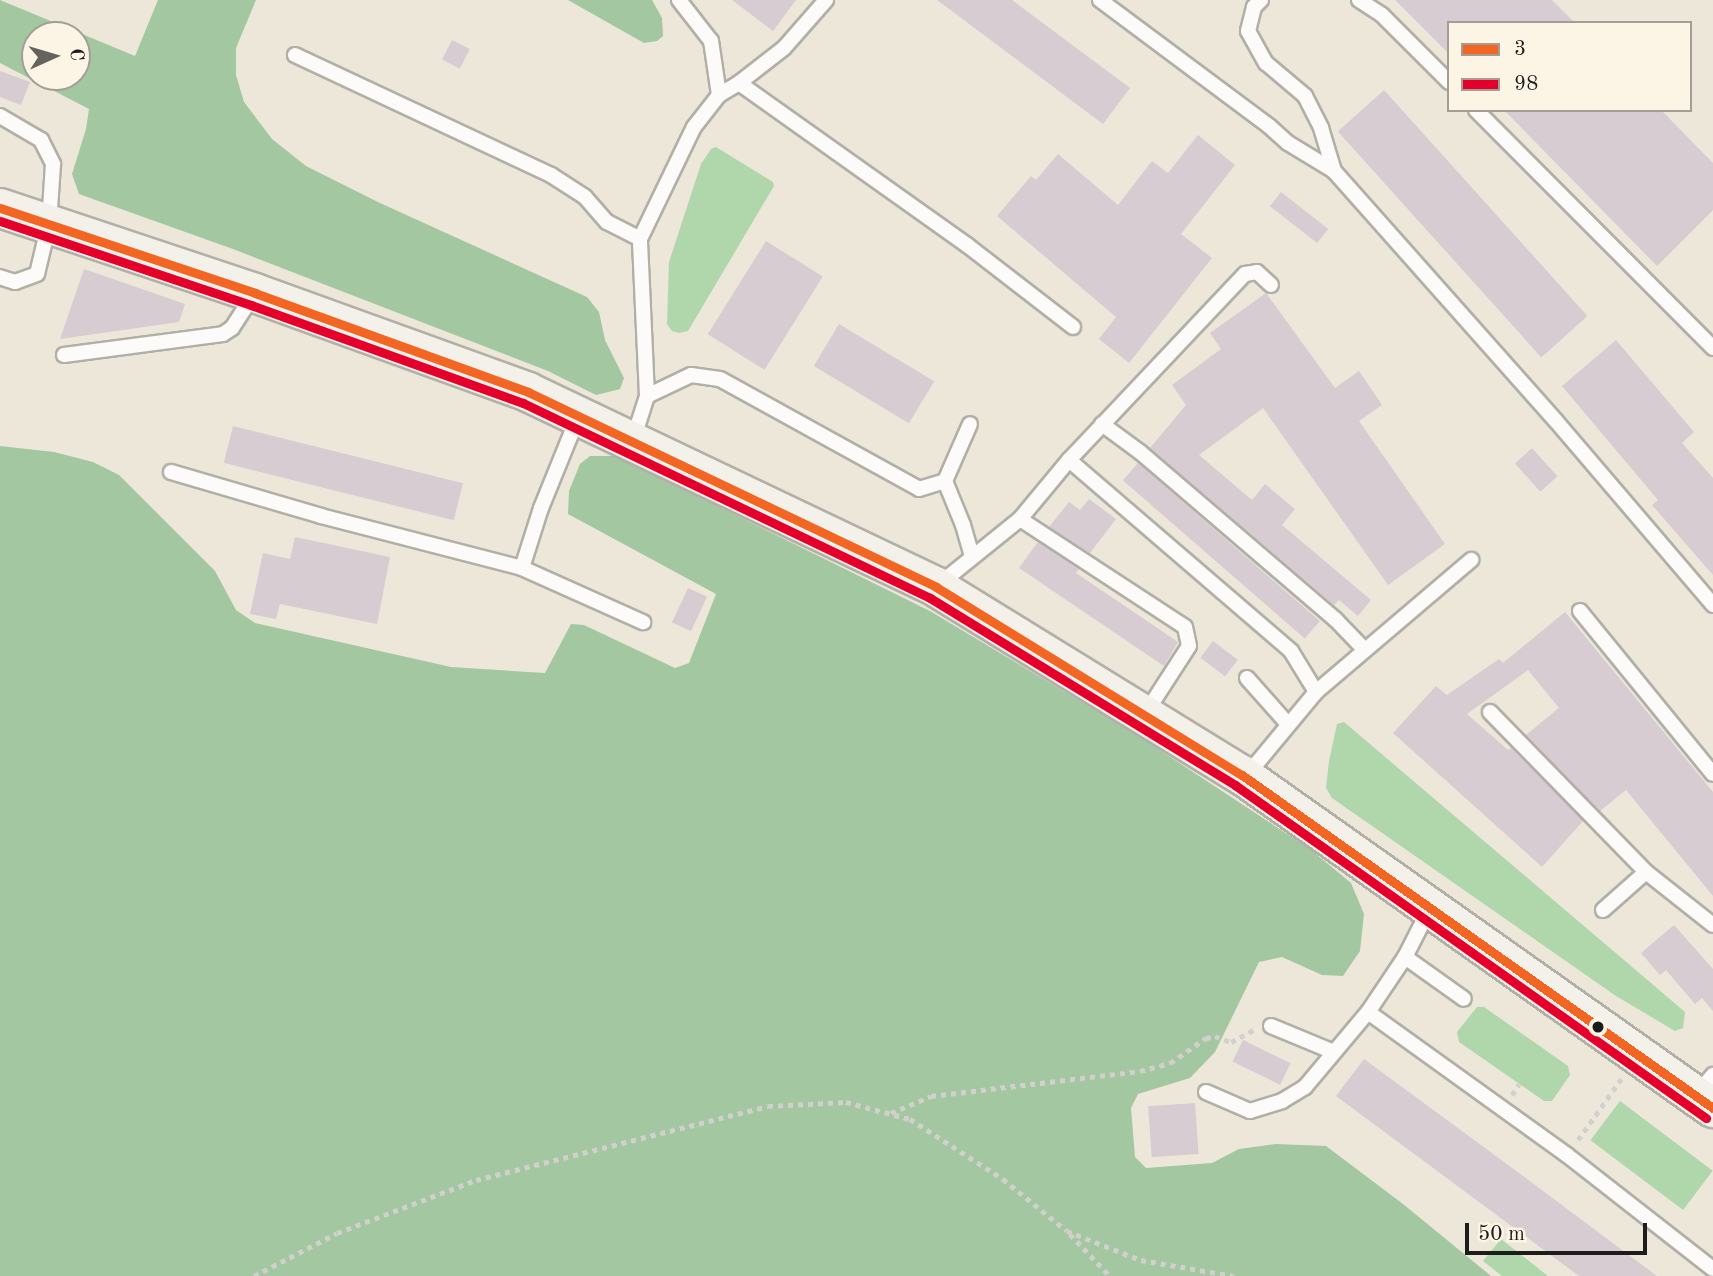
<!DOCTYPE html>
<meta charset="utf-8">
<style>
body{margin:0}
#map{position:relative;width:1713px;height:1276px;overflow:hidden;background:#ece7d9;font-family:"Old Standard TT",serif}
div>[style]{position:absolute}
.green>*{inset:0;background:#b0d6ab;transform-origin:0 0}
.forest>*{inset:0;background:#a3c7a0}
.building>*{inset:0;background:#d7ccd2;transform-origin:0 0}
.path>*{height:4.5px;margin-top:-2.25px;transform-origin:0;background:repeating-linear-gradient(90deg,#d2d0cc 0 5px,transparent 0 10px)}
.roads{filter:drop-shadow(2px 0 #b2afa6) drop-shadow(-2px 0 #b2afa6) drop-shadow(0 2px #b2afa6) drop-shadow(0 -2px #b2afa6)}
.lane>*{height:14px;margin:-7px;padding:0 7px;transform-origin:7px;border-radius:7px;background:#fcfbf9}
.secondary>*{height:38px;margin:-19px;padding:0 19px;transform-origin:19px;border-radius:19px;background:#f4f1eb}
.bus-1>*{height:9px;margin:-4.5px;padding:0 4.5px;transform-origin:4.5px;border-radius:4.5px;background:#f26522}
.bus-2>*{height:9px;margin:-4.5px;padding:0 4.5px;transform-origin:4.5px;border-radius:4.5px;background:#e4002b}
.dots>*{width:19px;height:19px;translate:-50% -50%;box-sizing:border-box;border:4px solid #fcf5e5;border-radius:50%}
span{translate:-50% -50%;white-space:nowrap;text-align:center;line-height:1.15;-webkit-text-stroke:6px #fcf5e5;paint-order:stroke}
.legend{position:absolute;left:1447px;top:21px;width:245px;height:91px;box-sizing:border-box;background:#fcf5e5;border:2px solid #a29e95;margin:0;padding:9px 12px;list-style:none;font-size:21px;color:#1c1c1c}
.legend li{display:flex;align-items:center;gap:14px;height:35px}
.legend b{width:35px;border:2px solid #a29e95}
.north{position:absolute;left:21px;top:21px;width:70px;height:70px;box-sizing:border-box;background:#fcf5e5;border:2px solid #a29e95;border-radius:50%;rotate:86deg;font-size:19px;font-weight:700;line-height:28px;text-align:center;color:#1c1c1c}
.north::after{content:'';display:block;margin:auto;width:24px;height:32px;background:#65635e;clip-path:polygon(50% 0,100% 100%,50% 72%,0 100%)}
.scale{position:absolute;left:1465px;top:1223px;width:182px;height:32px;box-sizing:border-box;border:4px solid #1c1c1c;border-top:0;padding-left:9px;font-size:21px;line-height:24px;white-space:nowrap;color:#1c1c1c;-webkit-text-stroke:5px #fcf5e5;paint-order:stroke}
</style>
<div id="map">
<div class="green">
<i style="clip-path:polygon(716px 147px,773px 182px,774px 186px,688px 331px,679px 333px,672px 331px,667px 324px,669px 262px,701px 164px,711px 149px)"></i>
<i style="clip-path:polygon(1344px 722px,1685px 1012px,1683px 1028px,1675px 1031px,1616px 996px,1332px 798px,1326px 788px,1329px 761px,1337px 724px)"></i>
<i style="clip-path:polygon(1477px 1007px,1484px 1007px,1568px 1066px,1570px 1075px,1552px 1101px,1544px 1101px,1459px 1042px,1457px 1032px)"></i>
<i style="left:1620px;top:1101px;width:116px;height:49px;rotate:37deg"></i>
<i style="clip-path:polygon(1501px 1239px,1548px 1276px,1502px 1276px,1483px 1261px)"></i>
</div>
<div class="forest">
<i style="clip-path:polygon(evenodd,0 0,135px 56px,158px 0,256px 0,236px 48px,236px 75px,244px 102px,272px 139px,306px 166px,380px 203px,587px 297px,599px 312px,605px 340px,624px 378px,620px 389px,596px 395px,548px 371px,233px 249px,79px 194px,72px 174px,86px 129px,89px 109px,0 63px,0 0,77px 35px,77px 77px,35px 77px,35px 35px,77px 35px)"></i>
<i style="clip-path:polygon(568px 0,652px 0,662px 18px,663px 36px,657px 41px,644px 43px)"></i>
<i style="clip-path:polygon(0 446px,54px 452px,93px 462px,119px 475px,215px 571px,236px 610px,255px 623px,451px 667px,545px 673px,571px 624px,584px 625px,675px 668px,689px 663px,716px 594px,568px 514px,569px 491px,580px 464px,590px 456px,616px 456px,930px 611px,1140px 737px,1310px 849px,1351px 883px,1364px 914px,1360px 951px,1343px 976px,1322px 975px,1282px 957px,1259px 962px,1215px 1052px,1190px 1078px,1138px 1094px,1131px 1108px,1135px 1157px,1146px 1168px,1212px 1163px,1239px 1149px,1276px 1144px,1326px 1146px,1403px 1204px,1491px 1276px,0 1276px)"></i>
</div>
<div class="building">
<i style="clip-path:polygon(732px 0,796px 0,773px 31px)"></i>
<i style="clip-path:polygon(937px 0,1012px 0,1130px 88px,1103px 124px)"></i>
<i style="clip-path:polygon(1395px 0,1552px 0,1575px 23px,1449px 23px,1449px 54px)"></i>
<i style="left:452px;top:40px;width:20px;height:22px;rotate:27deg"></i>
<i style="clip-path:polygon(0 71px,30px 82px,21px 105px,0 97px)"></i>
<i style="left:1384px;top:90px;width:304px;height:62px;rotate:48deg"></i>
<i style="clip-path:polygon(1504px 110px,1661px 110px,1713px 163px,1713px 210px,1657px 266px)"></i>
<i style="clip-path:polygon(1198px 135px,1235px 165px,1181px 234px,1212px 258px,1129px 363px,1099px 339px,1116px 317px,997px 216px,1031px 176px,1036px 180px,1058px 154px,1118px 205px,1152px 161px,1168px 173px)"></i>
<i style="left:1281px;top:192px;width:60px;height:18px;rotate:38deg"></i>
<i style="left:766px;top:241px;width:67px;height:110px;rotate:32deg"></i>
<i style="clip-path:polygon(84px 269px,185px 304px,179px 322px,60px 339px)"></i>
<i style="clip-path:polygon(1266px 293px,1335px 388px,1359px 371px,1382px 405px,1359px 421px,1445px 544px,1388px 585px,1263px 408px,1199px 455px,1252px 500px,1265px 484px,1295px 509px,1282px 525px,1371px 600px,1358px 616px,1339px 600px,1334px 605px,1150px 448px,1186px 405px,1172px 385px,1221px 349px,1210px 333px)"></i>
<i style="left:839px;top:324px;width:111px;height:49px;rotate:31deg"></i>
<i style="clip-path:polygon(1616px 340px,1694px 432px,1682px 443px,1713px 478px,1713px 575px,1652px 505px,1658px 500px,1562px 386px)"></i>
<i style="left:233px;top:426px;width:237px;height:38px;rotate:14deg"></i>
<i style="left:1532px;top:448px;width:38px;height:23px;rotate:48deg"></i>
<i style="left:1138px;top:463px;width:241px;height:23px;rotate:41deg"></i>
<i style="clip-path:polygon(1089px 499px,1116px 519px,1090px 553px,1049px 527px,1069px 502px,1080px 510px)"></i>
<i style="clip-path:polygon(295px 537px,390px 557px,377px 624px,280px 604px,276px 619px,250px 614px,263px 553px,290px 559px)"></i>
<i style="clip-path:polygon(1038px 542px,1079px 569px,1076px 573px,1178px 642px,1164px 666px,1019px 568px)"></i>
<i style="left:688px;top:588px;width:21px;height:38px;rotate:25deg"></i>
<i style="clip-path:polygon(1565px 612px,1713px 792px,1713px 896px,1626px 790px,1600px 811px,1526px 735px,1559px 708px,1528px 670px,1467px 714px,1508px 750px,1511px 748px,1583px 821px,1542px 867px,1393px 733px,1436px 686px,1447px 695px,1499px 659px,1503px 663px)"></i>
<i style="left:1213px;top:641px;width:31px;height:21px;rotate:37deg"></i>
<i style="clip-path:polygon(1674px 925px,1713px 969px,1713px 1011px,1702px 998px,1695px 1004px,1666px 970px,1660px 975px,1641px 953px)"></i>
<i style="left:1243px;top:1040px;width:53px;height:24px;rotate:26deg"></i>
<i style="clip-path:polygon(1364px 1059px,1519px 1173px,1657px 1276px,1579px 1276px,1336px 1096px)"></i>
<i style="left:1195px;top:1103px;width:51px;height:47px;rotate:86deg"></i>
</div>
<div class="path">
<i style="left:1512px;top:1095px;width:13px;rotate:-58deg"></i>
<i style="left:891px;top:1113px;width:43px;rotate:-23deg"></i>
<i style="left:931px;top:1096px;width:210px;rotate:-6.8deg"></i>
<i style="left:1140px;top:1071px;width:31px;rotate:-15deg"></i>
<i style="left:1170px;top:1063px;width:44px;rotate:-34.8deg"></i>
<i style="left:1206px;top:1038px;width:9px;rotate:-13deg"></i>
<i style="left:1215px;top:1036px;width:17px;rotate:21deg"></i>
<i style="left:1231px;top:1042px;width:27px;rotate:-28deg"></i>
<i style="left:1578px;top:1140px;width:75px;rotate:-54.8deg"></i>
<i style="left:1070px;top:1234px;width:58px;rotate:46.4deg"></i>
<i style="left:254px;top:1276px;width:93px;rotate:-27.4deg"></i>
<i style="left:337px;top:1233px;width:149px;rotate:-20.9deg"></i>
<i style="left:476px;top:1180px;width:301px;rotate:-14.2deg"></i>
<i style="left:768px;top:1106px;width:78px;rotate:-2.9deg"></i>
<i style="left:846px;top:1102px;width:66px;rotate:14.9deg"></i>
<i style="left:910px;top:1119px;width:111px;rotate:32.8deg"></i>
<i style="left:1003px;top:1179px;width:82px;rotate:39.1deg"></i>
<i style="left:1067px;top:1231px;width:79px;rotate:21.4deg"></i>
<i style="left:1141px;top:1260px;width:94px;rotate:9.8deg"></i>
</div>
<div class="roads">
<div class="lane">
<i style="left:1100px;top:0;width:211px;rotate:36.7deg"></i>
<i style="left:1269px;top:126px;width:25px;rotate:42deg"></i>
<i style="left:1288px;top:143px;width:54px;rotate:31.3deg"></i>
<i style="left:1334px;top:171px;width:334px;rotate:48.4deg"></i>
<i style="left:1556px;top:421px;width:242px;rotate:49.5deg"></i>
<i style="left:1261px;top:0;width:10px;rotate:135deg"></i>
<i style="left:1254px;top:7px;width:25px;rotate:104deg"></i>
<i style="left:1248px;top:31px;width:37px;rotate:61deg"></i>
<i style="left:1266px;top:63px;width:51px;rotate:40.2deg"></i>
<i style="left:1305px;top:96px;width:36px;rotate:63deg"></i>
<i style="left:1321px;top:128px;width:45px;rotate:73.2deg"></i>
<i style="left:1359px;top:0;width:27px;rotate:33deg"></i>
<i style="left:1382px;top:15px;width:95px;rotate:45deg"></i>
<i style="left:295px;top:55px;width:283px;rotate:25.1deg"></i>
<i style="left:551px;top:175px;width:40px;rotate:32.9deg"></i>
<i style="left:585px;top:197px;width:33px;rotate:49deg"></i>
<i style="left:607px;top:222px;width:37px;rotate:27deg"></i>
<i style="left:739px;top:83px;width:57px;rotate:-37.9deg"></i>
<i style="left:784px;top:48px;width:64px;rotate:-48.8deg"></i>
<i style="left:719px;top:95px;width:23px;rotate:-31deg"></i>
<i style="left:739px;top:83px;width:280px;rotate:35.4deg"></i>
<i style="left:967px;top:245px;width:134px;rotate:37.7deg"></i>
<i style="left:1476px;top:110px;width:336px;rotate:45.1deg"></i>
<i style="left:0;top:116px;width:48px;rotate:30.3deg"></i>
<i style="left:41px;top:140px;width:27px;rotate:63deg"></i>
<i style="left:53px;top:164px;width:60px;rotate:93.8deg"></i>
<i style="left:49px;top:224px;width:51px;rotate:103.5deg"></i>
<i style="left:37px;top:274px;width:23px;rotate:160deg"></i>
<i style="left:15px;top:282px;width:16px;rotate:-162deg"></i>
<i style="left:64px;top:355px;width:160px;rotate:-7.5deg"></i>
<i style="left:223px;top:334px;width:11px;rotate:-34deg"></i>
<i style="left:232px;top:328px;width:40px;rotate:-57.1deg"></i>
<i style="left:647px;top:396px;width:49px;rotate:-25.5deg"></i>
<i style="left:691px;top:375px;width:29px;rotate:8deg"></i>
<i style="left:720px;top:379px;width:227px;rotate:28.9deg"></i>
<i style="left:919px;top:489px;width:27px;rotate:-17deg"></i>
<i style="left:945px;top:481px;width:62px;rotate:-66.3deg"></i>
<i style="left:578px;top:417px;width:98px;rotate:112.1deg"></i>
<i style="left:541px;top:508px;width:63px;rotate:107.6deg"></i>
<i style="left:522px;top:568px;width:133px;rotate:24.1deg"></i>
<i style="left:1102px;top:424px;width:47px;rotate:36.4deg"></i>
<i style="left:1140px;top:452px;width:258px;rotate:40.6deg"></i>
<i style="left:1336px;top:620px;width:40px;rotate:46deg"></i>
<i style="left:633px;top:440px;width:46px;rotate:-72.3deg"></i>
<i style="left:647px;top:396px;width:157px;rotate:-92.6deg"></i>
<i style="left:640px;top:239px;width:124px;rotate:-64.3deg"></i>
<i style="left:694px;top:127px;width:41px;rotate:-52deg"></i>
<i style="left:719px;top:95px;width:55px;rotate:-98.4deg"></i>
<i style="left:711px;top:41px;width:52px;rotate:-128deg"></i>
<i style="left:1069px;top:460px;width:293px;rotate:40.7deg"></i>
<i style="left:1291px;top:651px;width:48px;rotate:58.6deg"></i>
<i style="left:171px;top:472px;width:156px;rotate:16.3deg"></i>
<i style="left:321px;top:516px;width:208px;rotate:14.5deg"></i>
<i style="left:945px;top:481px;width:48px;rotate:67.8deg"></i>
<i style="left:963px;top:525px;width:33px;rotate:74deg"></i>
<i style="left:1020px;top:519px;width:197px;rotate:33.2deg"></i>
<i style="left:1185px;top:627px;width:19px;rotate:78deg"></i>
<i style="left:1189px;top:646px;width:81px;rotate:122.9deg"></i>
<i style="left:937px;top:586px;width:107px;rotate:-38.9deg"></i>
<i style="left:1020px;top:519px;width:77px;rotate:-50.3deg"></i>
<i style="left:1069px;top:460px;width:256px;rotate:-46.6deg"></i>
<i style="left:1245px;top:274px;width:12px;rotate:-9deg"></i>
<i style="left:1257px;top:272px;width:19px;rotate:43deg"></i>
<i style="left:1580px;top:611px;width:210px;rotate:50.8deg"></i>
<i style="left:1247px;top:678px;width:60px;rotate:48.4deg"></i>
<i style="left:1490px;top:712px;width:223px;rotate:45.7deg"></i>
<i style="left:1646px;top:872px;width:85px;rotate:38.3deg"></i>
<i style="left:1243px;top:774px;width:18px;rotate:-38deg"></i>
<i style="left:1257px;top:763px;width:92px;rotate:-50.3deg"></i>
<i style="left:1316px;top:692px;width:204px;rotate:-40.4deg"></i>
<i style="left:1430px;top:908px;width:55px;rotate:117deg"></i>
<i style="left:1405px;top:957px;width:66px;rotate:123.9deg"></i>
<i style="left:1368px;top:1012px;width:245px;rotate:35.7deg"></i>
<i style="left:1567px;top:1155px;width:185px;rotate:38deg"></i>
<i style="left:1603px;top:910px;width:57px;rotate:-41.5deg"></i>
<i style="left:1405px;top:957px;width:72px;rotate:35.4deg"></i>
<i style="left:1271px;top:1026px;width:68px;rotate:22.4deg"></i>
<i style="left:1206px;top:1092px;width:48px;rotate:23.4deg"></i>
<i style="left:1250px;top:1111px;width:34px;rotate:-17deg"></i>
<i style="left:1282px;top:1101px;width:27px;rotate:-31deg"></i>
<i style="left:1305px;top:1087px;width:98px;rotate:-50deg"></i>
<i style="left:1697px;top:1094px;width:25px;rotate:-50deg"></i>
</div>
<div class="secondary">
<i style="left:0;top:208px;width:269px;rotate:18.4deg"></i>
<i style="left:255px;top:293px;width:290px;rotate:19.9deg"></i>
<i style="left:528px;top:392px;width:452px;rotate:25.5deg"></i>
<i style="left:936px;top:587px;width:359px;rotate:31.6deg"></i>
<i style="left:1242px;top:775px;width:577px;rotate:35.26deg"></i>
</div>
</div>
<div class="bus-1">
<i style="left:0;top:208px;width:269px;rotate:18.4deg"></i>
<i style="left:255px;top:293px;width:290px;rotate:19.9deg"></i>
<i style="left:528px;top:392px;width:452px;rotate:25.5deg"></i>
<i style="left:936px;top:587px;width:359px;rotate:31.6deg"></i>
<i style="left:1242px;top:775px;width:577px;rotate:35.26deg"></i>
</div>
<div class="bus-2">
<i style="left:0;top:221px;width:265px;rotate:18.5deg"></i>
<i style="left:251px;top:305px;width:289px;rotate:19.8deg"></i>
<i style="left:523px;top:403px;width:451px;rotate:25.6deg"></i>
<i style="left:930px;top:598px;width:358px;rotate:31.5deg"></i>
<i style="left:1235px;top:785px;width:577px;rotate:35.26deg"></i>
</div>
<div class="dots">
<i style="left:1598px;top:1027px;background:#1c1c1c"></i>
</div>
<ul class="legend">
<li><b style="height:9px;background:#f26522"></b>3</li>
<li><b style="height:9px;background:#e4002b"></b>98</li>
</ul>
<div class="north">С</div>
<div class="scale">50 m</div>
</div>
